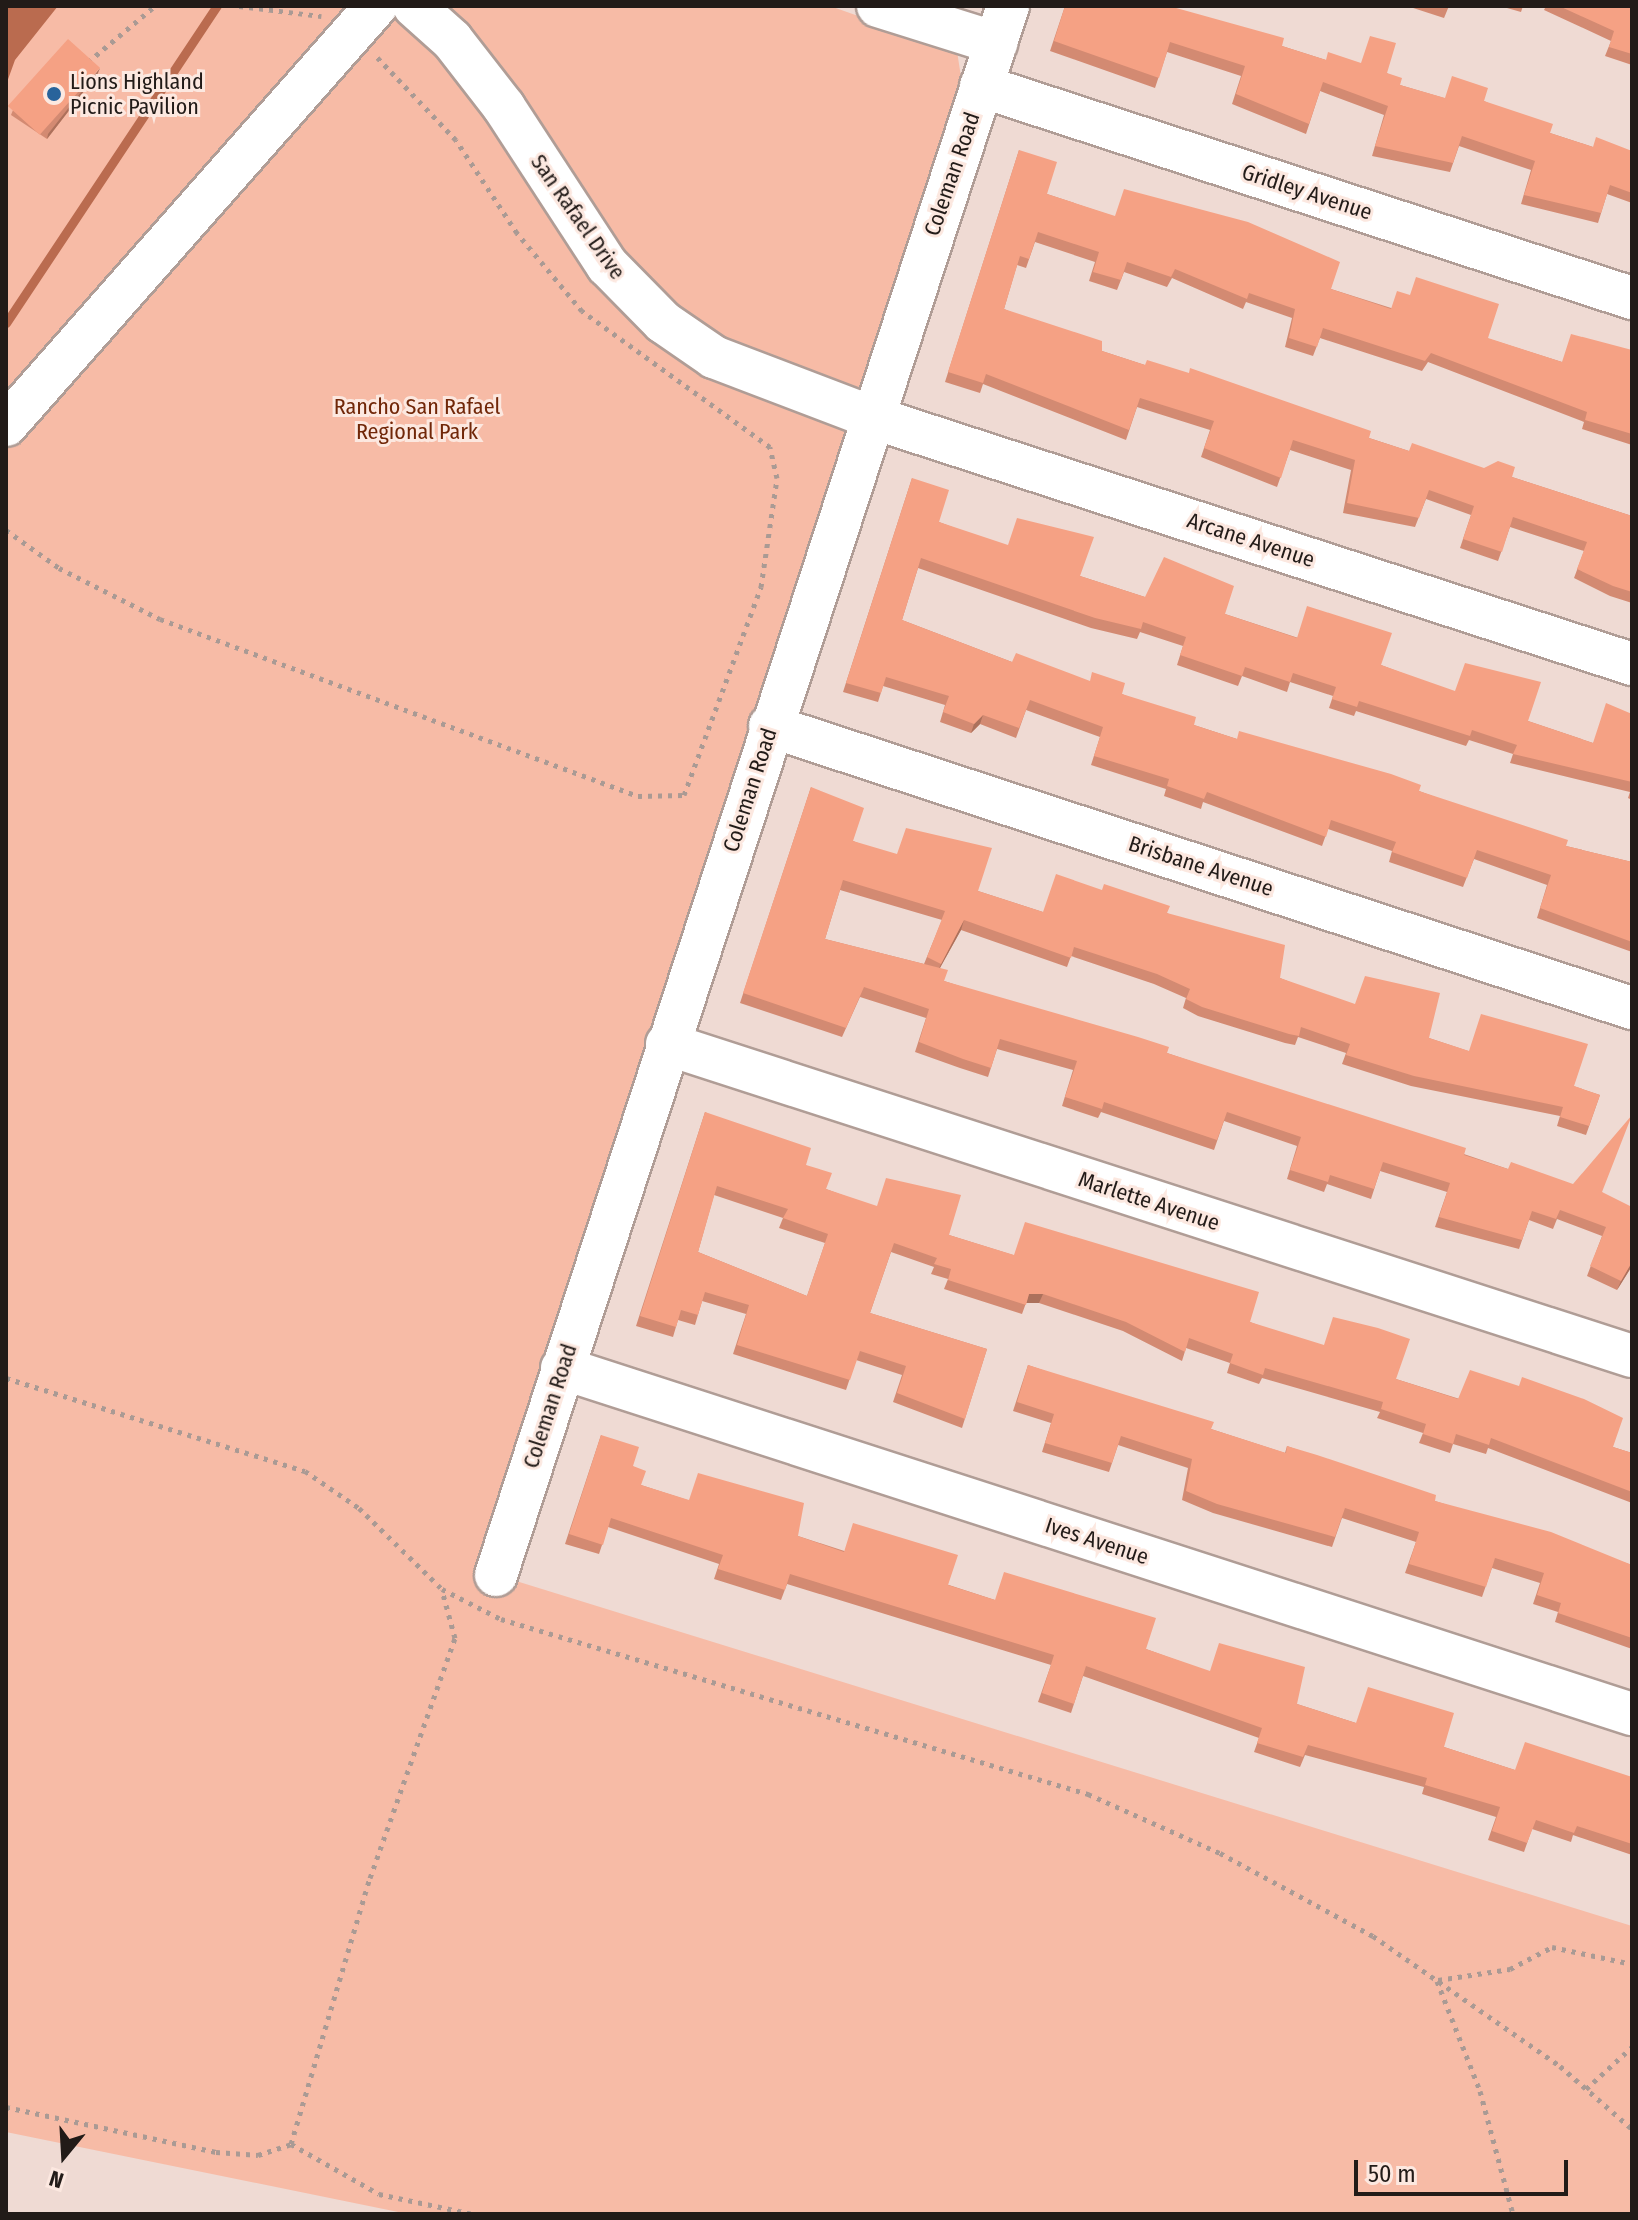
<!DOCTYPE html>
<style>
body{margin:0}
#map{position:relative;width:1638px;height:2220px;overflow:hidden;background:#efdad3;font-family:"Fira Sans Condensed",sans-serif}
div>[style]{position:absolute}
.green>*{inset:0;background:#f7bba6}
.water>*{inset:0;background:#ba6b4f}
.stream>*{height:9px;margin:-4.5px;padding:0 4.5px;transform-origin:4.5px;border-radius:4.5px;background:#ba6b4f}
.path>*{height:5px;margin-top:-2.5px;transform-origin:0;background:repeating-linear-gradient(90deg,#aa9a94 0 4px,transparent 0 10px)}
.roads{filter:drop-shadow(2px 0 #b09d96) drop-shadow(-2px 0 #b09d96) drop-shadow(0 2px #b09d96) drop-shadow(0 -2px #b09d96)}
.minor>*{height:42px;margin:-21px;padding:0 21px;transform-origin:21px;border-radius:21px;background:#fff}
.wall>*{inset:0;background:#d38a72}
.shaded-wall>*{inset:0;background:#ac715c}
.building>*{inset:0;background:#f5a184;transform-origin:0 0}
.dots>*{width:22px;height:22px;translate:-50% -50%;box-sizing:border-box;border:4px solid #fce8e0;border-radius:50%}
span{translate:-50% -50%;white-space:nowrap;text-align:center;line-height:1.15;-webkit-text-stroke:6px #fce8e0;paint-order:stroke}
.poi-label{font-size:22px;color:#221b18}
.left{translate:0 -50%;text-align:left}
.street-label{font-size:22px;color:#221b18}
.park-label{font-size:22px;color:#712708}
.frame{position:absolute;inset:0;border:8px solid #221b18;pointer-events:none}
.north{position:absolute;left:24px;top:2116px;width:80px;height:80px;-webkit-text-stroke:6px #fce8e0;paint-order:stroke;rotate:198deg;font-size:22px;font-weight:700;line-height:32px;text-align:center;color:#221b18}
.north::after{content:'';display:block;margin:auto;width:28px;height:36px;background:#221b18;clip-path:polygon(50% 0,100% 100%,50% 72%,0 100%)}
.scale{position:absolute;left:1354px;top:2160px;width:214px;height:36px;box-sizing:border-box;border:4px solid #221b18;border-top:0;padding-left:10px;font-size:24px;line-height:28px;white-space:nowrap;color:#221b18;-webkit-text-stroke:6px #fce8e0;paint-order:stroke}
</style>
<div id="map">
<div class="green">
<i style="clip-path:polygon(6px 6px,830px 6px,957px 51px,961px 77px,474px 1568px,1632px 1926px,1632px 2214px,408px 2214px,6px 2132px)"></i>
</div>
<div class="water">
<i style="clip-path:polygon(6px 6px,58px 6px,15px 60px,6px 85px)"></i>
</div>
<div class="stream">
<i style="left:6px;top:323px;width:381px;rotate:-56.4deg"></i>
</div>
<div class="path">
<i style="left:239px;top:6px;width:83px;rotate:7deg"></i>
<i style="left:88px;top:62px;width:87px;rotate:-39.9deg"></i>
<i style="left:6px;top:530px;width:65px;rotate:35.6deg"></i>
<i style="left:59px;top:568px;width:113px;rotate:26.8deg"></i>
<i style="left:160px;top:619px;width:510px;rotate:20.32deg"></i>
<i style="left:638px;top:796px;width:46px;rotate:-1.2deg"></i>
<i style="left:684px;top:795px;width:222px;rotate:-69.7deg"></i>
<i style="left:761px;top:587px;width:110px;rotate:-81.6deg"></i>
<i style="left:777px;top:478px;width:32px;rotate:-103deg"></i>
<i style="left:770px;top:447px;width:232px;rotate:-144.1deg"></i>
<i style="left:582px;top:311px;width:102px;rotate:-129.8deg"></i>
<i style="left:517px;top:233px;width:111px;rotate:-123.3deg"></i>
<i style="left:456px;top:140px;width:115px;rotate:-133.6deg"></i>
<i style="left:6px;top:1378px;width:313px;rotate:17.3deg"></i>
<i style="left:305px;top:1471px;width:65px;rotate:34.4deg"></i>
<i style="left:359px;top:1508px;width:116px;rotate:44.3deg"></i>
<i style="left:442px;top:1589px;width:66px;rotate:27deg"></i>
<i style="left:501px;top:1619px;width:613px;rotate:16.6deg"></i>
<i style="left:1088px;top:1794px;width:145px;rotate:24.1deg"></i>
<i style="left:1220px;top:1853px;width:174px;rotate:28.5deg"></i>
<i style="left:1373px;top:1936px;width:228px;rotate:34.8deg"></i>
<i style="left:1560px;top:2066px;width:96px;rotate:41.2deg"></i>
<i style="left:1438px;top:1980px;width:73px;rotate:-8.7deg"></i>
<i style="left:1510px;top:1969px;width:47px;rotate:-27.6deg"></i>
<i style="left:1552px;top:1947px;width:82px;rotate:12deg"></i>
<i style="left:1437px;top:1981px;width:118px;rotate:68.6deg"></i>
<i style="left:1480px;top:2091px;width:127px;rotate:75deg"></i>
<i style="left:1586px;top:2089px;width:62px;rotate:-42.4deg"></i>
<i style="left:6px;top:2107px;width:215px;rotate:12.1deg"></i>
<i style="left:216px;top:2152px;width:42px;rotate:4.1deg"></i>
<i style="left:258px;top:2155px;width:35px;rotate:-18deg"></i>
<i style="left:291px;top:2144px;width:277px;rotate:-73.5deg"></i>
<i style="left:370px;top:1878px;width:255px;rotate:-70.5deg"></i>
<i style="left:455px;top:1638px;width:50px;rotate:-105.2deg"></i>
<i style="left:291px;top:2144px;width:101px;rotate:29.6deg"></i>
<i style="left:379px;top:2194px;width:96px;rotate:12deg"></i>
</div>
<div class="roads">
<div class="minor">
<i style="left:414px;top:6px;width:51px;rotate:41.8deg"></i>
<i style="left:452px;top:40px;width:85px;rotate:52.2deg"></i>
<i style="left:504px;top:107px;width:189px;rotate:56.9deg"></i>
<i style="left:607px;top:265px;width:80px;rotate:45.5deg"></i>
<i style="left:663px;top:322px;width:62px;rotate:34.5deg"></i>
<i style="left:714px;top:357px;width:168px;rotate:20.9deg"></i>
<i style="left:871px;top:417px;width:800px;rotate:17.98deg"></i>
<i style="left:878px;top:6px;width:124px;rotate:17.4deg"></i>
<i style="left:981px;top:86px;width:685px;rotate:18.04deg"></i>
<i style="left:6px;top:425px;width:559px;rotate:-48.55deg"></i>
<i style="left:770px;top:726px;width:907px;rotate:18.12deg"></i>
<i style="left:667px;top:1044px;width:1014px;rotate:17.92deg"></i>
<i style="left:562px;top:1368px;width:1125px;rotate:17.92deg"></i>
<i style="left:496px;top:1575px;width:1650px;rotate:-71.93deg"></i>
</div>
</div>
<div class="wall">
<i style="clip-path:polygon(1065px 6px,1282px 46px,1326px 60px,1387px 73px,1400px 85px,1444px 98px,1484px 101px,1550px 133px,1593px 147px,1632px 151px,1632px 203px,1607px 194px,1598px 223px,1521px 204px,1531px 170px,1459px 146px,1450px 172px,1372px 156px,1384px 115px,1320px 91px,1306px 134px,1232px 104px,1241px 76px,1167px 52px,1155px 88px,1050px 51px)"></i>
<i style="clip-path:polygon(1407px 6px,1449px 6px,1444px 18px)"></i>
<i style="clip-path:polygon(1500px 6px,1523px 6px,1521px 12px)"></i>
<i style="clip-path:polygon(1546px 6px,1632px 6px,1632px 65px,1605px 56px,1611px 41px,1544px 10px)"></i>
<i style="clip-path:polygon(98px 73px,47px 139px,11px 115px,13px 110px)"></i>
<i style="clip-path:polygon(1019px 150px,1047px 194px,1331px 289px,1562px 362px,1632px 350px,1632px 445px,1582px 429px,1584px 422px,1428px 362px,1422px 371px,1320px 338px,1313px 356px,1285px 347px,1292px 318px,1246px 302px,1243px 309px,1172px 278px,1167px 287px,1124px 272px,1117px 290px,1089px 281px,1095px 262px,1035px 242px,1026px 268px,1017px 265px,1004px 309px,1102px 351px,1409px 451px,1512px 477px,1632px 516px,1632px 603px,1610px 596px,1574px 578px,1584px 551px,1510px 527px,1498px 561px,1460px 548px,1471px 515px,1426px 499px,1415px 527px,1343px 513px,1351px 470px,1290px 450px,1277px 487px,1201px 457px,1210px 430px,1137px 407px,1126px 440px,983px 384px,980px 393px,945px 382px)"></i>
<i style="clip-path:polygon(912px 478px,939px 522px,1080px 576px,1145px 597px,1225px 614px,1381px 665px,1528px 721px,1593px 743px,1632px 714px,1632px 800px,1628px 798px,1630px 792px,1510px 763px,1513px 754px,1469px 740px,1466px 746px,1356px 711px,1354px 716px,1329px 708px,1333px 696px,1290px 682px,1287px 692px,1242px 676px,1238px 686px,1177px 665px,1183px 646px,1140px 632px,1137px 639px,1091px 628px,918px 568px,902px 620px,1012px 662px,1122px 694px,1194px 725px,1237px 739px,1419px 791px,1566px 846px,1632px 862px,1632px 952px,1537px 918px,1547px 885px,1474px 859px,1463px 887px,1389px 862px,1392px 851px,1328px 829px,1322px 846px,1203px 802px,1201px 809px,1164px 796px,1166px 789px,1091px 765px,1100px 737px,1026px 710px,1016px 738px,980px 724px,971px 733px,940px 722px,945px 705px,883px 686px,878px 702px,843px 692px)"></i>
<i style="clip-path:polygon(evenodd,811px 787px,853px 841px,978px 891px,1043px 912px,1167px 913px,1280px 978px,1429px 1038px,1600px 1095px,1586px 1135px,1557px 1126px,1560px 1116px,1411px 1086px,1342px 1064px,1346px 1053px,1298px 1037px,1295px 1045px,1285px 1043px,1198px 1016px,1183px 1008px,1186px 998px,1154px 984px,1071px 956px,1067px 967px,961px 930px,940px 968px,944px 981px,1167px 1053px,1508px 1169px,1602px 1192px,1632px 1266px,1617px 1290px,1587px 1276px,1602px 1236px,1557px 1219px,1553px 1229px,1529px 1220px,1519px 1249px,1435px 1227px,1447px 1192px,1380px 1171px,1371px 1199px,1327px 1184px,1324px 1192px,1287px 1179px,1297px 1146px,1224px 1121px,1214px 1150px,1101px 1112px,1098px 1118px,1062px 1106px,1073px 1070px,997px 1049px,988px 1077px,960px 1068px,915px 1052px,926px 1018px,860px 997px,842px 1037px,740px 1003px,811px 787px,840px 890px,942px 920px,924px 964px,825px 939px,840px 890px)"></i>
<i style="clip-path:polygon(evenodd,705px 1112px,806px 1165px,826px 1189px,949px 1235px,1013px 1255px,1250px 1322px,1396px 1379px,1632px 1453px,1632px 1503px,1488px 1448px,1486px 1454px,1453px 1444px,1450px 1453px,1419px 1443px,1423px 1433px,1377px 1418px,1380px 1412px,1262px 1378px,1259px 1384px,1227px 1373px,1230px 1363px,1186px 1348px,1182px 1361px,1123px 1331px,1039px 1303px,1026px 1303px,1022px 1314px,944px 1289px,948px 1279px,931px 1274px,934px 1267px,891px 1252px,870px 1313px,987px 1349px,962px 1428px,893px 1402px,902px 1375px,856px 1360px,846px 1390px,733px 1354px,746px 1314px,702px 1301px,695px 1325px,678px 1320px,673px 1337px,636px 1326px,705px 1112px,714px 1195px,783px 1218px,779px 1228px,825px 1243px,807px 1296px,698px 1252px,714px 1195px)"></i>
<i style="clip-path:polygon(1028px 1365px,1211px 1429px,1285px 1453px,1287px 1446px,1435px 1501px,1632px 1565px,1632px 1649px,1555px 1622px,1558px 1612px,1533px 1604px,1540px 1583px,1492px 1568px,1482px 1597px,1405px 1573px,1416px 1542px,1342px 1518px,1332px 1547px,1213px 1513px,1182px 1500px,1188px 1468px,1118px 1445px,1109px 1472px,1042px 1452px,1051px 1423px,1013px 1411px)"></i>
<i style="clip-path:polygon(601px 1435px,633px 1466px,641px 1485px,1146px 1649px,1297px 1704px,1356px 1723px,1444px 1747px,1515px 1770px,1632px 1777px,1632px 1855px,1573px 1835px,1571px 1842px,1532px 1829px,1524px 1852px,1488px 1840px,1496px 1817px,1422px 1794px,1424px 1787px,1305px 1755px,1300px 1767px,1254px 1752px,1259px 1738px,1083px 1676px,1071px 1713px,1038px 1702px,1051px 1665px,787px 1584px,781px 1600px,714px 1579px,719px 1564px,608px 1527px,599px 1554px,565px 1544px)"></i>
</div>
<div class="shaded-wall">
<i style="clip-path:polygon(100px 68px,98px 73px,47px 139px,48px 134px)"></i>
<i style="clip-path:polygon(983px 715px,980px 724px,971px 733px,974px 724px)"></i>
<i style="clip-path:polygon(964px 920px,961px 930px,937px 973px,941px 964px)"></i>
<i style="clip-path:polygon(1632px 1262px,1632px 1266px,1617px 1290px,1621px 1281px)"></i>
<i style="clip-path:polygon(1029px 1294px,1043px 1294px,1039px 1303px,1026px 1303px)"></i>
</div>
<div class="building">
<i style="clip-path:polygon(1065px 6px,1169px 6px,1284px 38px,1282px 46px,1326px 60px,1328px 52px,1361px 63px,1370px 36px,1396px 43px,1387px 73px,1402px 78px,1400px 85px,1445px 98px,1452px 76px,1488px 88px,1484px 101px,1553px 124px,1550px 133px,1593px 147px,1596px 137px,1632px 151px,1632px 193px,1610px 185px,1601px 213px,1524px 195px,1535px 161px,1462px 136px,1453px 163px,1375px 146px,1388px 106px,1323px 82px,1309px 124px,1236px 94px,1245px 66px,1170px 42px,1159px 78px,1054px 41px)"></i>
<i style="clip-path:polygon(1559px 6px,1632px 6px,1632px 54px,1609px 47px,1614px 31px)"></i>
<i style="left:68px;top:39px;width:43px;height:90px;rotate:42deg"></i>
<i style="clip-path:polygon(1019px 150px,1057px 162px,1047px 194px,1115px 216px,1124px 189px,1248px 222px,1340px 262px,1331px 289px,1391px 309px,1397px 291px,1410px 295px,1416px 277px,1499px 304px,1488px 338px,1562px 362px,1571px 334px,1632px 350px,1632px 434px,1585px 420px,1587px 412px,1431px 353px,1425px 361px,1323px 328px,1317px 347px,1289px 338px,1295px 309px,1249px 293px,1247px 299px,1175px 269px,1171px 277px,1127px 262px,1121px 280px,1093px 272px,1099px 252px,1038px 232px,1029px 259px,1020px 256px,1004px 309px,1102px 341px,1102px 351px,1145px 365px,1147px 360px,1189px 373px,1190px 368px,1371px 431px,1369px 438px,1409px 451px,1412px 443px,1484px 468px,1498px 461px,1515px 467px,1512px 477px,1632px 516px,1632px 592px,1613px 586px,1577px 569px,1587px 542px,1513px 517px,1502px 552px,1463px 539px,1474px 506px,1429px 490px,1419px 518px,1347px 503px,1355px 460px,1293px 440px,1281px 478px,1204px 448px,1214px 421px,1140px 398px,1129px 430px,986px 374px,983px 383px,948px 372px)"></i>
<i style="clip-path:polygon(912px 478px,949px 490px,939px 522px,1008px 545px,1017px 518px,1094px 537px,1080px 576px,1145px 597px,1164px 557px,1234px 586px,1225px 614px,1297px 638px,1307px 606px,1392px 633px,1381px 665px,1455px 691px,1465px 663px,1541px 682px,1528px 721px,1593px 743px,1606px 703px,1632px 714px,1632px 782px,1513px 754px,1517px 745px,1472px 730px,1470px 736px,1359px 701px,1357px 707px,1332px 699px,1336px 687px,1293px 673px,1290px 682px,1245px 667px,1242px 676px,1180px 655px,1186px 637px,1143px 622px,1141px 629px,1095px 618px,921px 558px,902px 620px,1012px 662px,1016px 653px,1090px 681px,1092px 672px,1125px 683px,1122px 694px,1196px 717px,1194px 725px,1237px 739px,1239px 731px,1391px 774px,1421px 785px,1419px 791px,1568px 840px,1566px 846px,1632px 862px,1632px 942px,1540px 908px,1551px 875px,1477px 850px,1467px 878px,1392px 852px,1396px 842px,1331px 820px,1326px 837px,1207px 792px,1204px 799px,1167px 786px,1169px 779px,1094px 756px,1103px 727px,1030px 700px,1019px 728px,983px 715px,974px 724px,943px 712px,949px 696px,886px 677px,881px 693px,846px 683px)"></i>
<i style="clip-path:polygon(811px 787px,864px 808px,853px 841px,897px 854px,906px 828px,992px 848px,978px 891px,1043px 912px,1056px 874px,1102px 890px,1104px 884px,1170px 906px,1167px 913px,1285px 945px,1280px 978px,1355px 1004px,1365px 976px,1440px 993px,1429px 1038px,1469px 1051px,1481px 1014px,1588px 1044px,1574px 1086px,1600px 1095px,1589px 1126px,1560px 1117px,1563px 1107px,1414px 1076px,1346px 1055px,1350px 1044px,1301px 1027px,1299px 1036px,1289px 1034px,1202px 1007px,1186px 999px,1190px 989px,1157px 974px,1074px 947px,1071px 958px,964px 920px,941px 964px,927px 957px,945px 911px,843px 880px,825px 939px,948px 970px,944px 981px,1138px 1037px,1169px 1047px,1167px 1053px,1466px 1148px,1464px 1155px,1508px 1169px,1511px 1162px,1573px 1184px,1632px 1115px,1602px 1192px,1632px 1207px,1632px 1262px,1621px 1281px,1590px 1266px,1606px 1227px,1560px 1210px,1556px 1219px,1532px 1211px,1522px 1240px,1439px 1217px,1450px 1183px,1383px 1162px,1374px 1189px,1330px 1175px,1328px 1182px,1290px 1170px,1301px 1137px,1227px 1112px,1217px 1140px,1104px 1102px,1102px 1109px,1065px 1097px,1077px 1061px,1000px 1039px,991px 1068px,963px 1059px,919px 1042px,929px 1009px,864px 987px,846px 1028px,743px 993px)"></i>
<i style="clip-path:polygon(evenodd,705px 1112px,811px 1148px,806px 1165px,832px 1173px,826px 1189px,877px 1206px,886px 1178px,961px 1195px,949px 1235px,1014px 1255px,1025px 1222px,1259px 1292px,1250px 1322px,1324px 1345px,1333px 1317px,1378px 1328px,1410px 1339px,1396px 1379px,1458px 1399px,1470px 1370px,1519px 1386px,1522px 1377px,1584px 1399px,1623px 1418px,1613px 1447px,1632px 1453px,1632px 1492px,1491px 1438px,1489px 1445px,1456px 1434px,1453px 1444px,1423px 1434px,1426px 1424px,1381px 1409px,1383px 1402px,1265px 1368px,1263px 1375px,1230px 1363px,1233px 1354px,1189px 1338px,1185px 1352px,1126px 1322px,1043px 1294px,1029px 1294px,1026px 1305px,948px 1280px,951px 1269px,934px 1264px,937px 1258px,894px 1243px,870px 1313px,987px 1349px,965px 1419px,897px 1393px,906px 1366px,860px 1351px,850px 1380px,737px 1345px,749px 1305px,705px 1292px,698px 1315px,681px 1310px,676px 1327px,640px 1316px,705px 1112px,717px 1186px,788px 1209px,783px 1218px,828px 1234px,807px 1296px,698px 1252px,717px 1186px)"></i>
<i style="clip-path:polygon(1028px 1365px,1214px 1422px,1211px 1429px,1286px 1453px,1287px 1446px,1317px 1455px,1436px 1495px,1435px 1501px,1551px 1532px,1632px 1565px,1632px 1638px,1558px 1613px,1561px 1603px,1537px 1595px,1544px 1573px,1495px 1558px,1486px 1587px,1409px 1564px,1419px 1532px,1345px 1508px,1335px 1537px,1217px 1504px,1186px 1491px,1192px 1459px,1121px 1436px,1112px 1463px,1045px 1443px,1054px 1414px,1017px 1402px)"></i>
<i style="clip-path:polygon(601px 1435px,639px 1447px,633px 1466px,646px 1471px,641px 1485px,689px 1500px,698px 1473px,804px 1503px,798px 1536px,844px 1552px,853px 1523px,958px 1555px,948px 1585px,995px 1600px,1004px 1572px,1156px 1618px,1146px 1649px,1210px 1671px,1219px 1643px,1305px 1667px,1297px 1704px,1356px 1723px,1368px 1687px,1454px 1713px,1444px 1747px,1515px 1770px,1525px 1742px,1632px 1777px,1632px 1844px,1577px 1826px,1574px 1833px,1536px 1820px,1527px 1843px,1492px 1831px,1500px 1807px,1425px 1785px,1427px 1778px,1308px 1745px,1303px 1757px,1257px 1743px,1262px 1728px,1086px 1666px,1074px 1704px,1042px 1693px,1054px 1655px,790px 1574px,785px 1590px,718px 1569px,723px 1555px,611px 1518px,603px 1545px,569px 1534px)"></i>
</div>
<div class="dots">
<i style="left:54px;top:94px;background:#28639b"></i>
</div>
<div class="poi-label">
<span class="left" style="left:70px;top:94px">Lions Highland<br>Picnic Pavilion</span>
</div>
<div class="street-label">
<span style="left:952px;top:174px;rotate:-71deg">Coleman Road</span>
<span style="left:1307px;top:192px;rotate:18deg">Gridley Avenue</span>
<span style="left:578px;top:217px;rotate:55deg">San Rafael Drive</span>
<span style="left:1251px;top:540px;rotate:18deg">Arcane Avenue</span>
<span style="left:750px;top:790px;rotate:-72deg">Coleman Road</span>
<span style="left:1201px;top:866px;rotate:18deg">Brisbane Avenue</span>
<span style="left:1149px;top:1201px;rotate:18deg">Marlette Avenue</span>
<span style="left:550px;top:1406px;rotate:-72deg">Coleman Road</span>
<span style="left:1097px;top:1541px;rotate:18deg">Ives Avenue</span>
</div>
<div class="park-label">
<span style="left:417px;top:419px">Rancho San Rafael<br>Regional Park</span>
</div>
<div class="frame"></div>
<div class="north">N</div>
<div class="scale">50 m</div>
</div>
